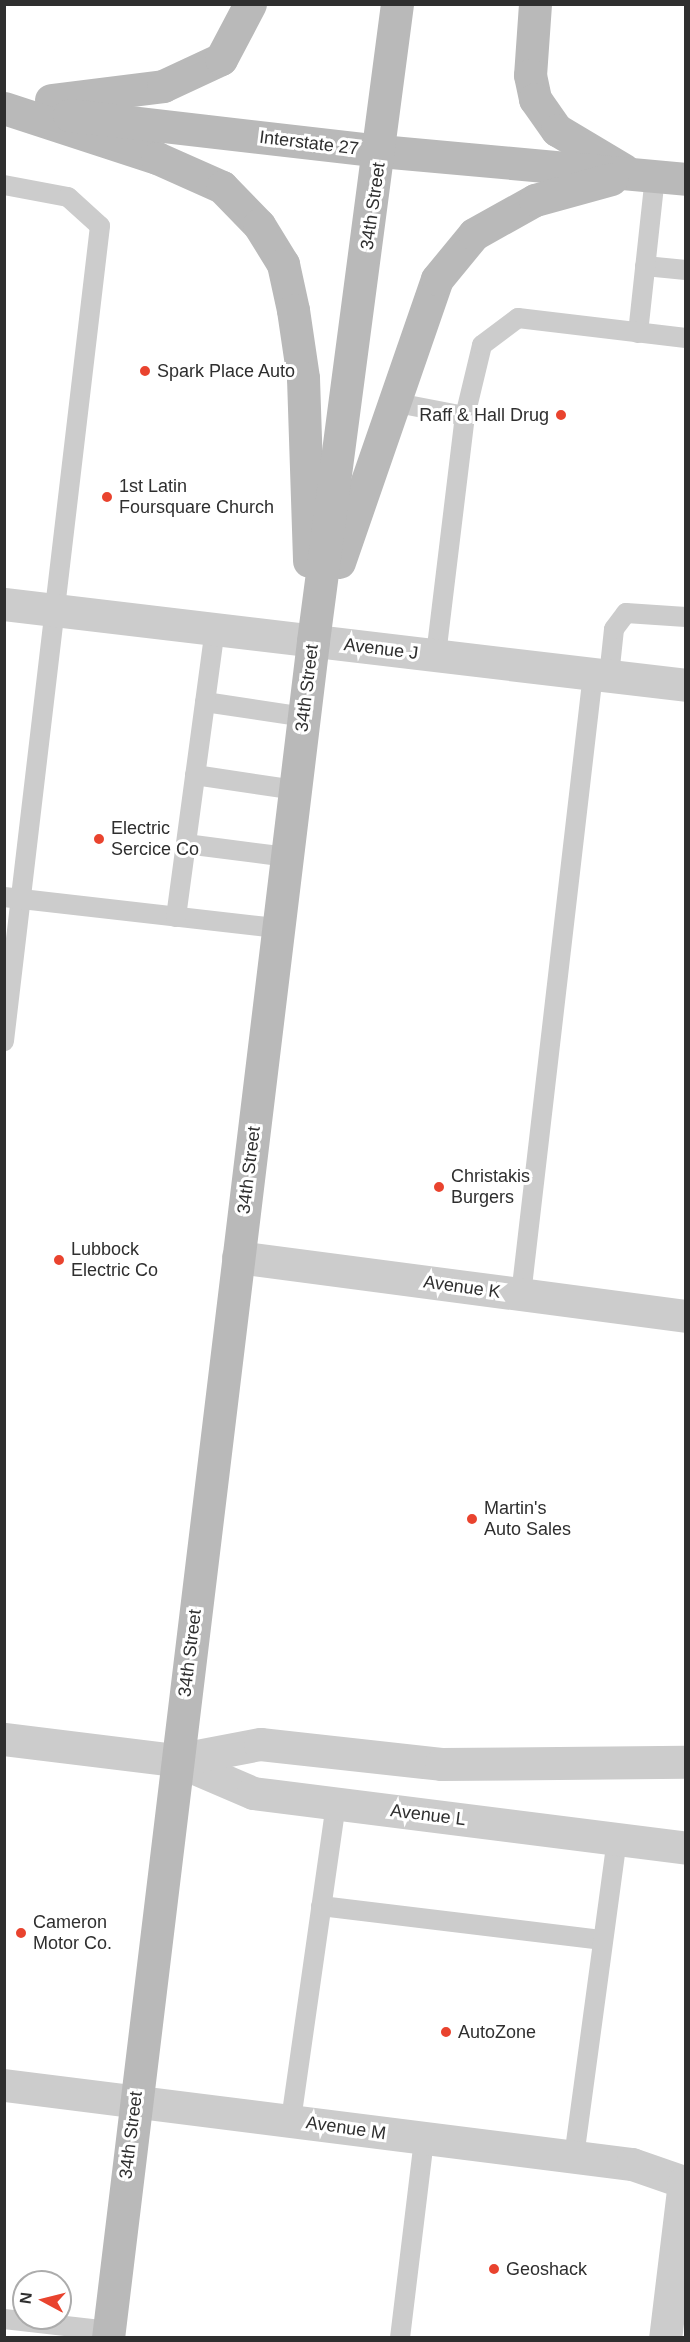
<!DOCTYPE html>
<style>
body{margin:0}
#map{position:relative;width:690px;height:2342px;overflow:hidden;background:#fff;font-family:Helvetica,sans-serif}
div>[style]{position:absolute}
.service>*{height:20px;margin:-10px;padding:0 10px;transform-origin:10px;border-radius:10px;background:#ccc}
.minor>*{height:33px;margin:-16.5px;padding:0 16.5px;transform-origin:16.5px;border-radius:16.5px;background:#ccc}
.tertiary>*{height:33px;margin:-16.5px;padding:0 16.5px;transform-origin:16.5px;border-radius:16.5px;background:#ccc}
.secondary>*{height:33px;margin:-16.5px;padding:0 16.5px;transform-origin:16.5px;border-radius:16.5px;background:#b9b9b9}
.dots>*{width:16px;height:16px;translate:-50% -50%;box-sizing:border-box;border:3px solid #fff;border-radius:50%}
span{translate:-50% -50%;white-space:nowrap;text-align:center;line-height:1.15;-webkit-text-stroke:6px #fff;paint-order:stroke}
.street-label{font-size:18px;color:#2f2f2f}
.poi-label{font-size:18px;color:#2f2f2f}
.left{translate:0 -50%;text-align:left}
.right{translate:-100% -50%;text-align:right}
.frame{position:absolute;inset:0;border:6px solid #2f2f2f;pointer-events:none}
.north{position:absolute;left:12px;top:2270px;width:60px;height:60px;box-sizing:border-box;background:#fff;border:2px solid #acacac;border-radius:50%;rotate:277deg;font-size:16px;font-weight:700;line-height:24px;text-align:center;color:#2f2f2f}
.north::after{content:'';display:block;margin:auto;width:21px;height:27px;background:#e9432e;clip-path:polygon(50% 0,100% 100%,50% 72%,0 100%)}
</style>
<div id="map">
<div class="service">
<i style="left:4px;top:185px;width:65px;rotate:10.6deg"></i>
<i style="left:68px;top:197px;width:43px;rotate:42.2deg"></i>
<i style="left:100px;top:226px;width:821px;rotate:96.72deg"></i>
<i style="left:645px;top:266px;width:41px;rotate:5.6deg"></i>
<i style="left:638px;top:333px;width:158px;rotate:-83.8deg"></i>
<i style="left:392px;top:402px;width:74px;rotate:10.9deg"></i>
<i style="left:436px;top:655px;width:241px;rotate:-83.1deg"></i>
<i style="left:465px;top:416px;width:73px;rotate:-76.5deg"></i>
<i style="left:482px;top:345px;width:45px;rotate:-36.9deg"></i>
<i style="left:518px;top:318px;width:169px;rotate:6.8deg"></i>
<i style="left:609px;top:676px;width:47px;rotate:-83.9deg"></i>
<i style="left:614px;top:629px;width:20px;rotate:-53deg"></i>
<i style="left:626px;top:613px;width:60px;rotate:3.8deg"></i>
<i style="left:205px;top:702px;width:100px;rotate:8.6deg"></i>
<i style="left:195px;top:775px;width:101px;rotate:8.5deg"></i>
<i style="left:186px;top:844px;width:102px;rotate:7.3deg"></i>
<i style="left:4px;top:897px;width:276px;rotate:6.5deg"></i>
<i style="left:176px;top:917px;width:291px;rotate:-82.3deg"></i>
<i style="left:521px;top:1295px;width:625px;rotate:-83.39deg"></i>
<i style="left:321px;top:1906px;width:284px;rotate:6.9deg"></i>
<i style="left:291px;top:2120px;width:320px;rotate:-81.9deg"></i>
<i style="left:574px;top:2157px;width:321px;rotate:-82.3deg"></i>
<i style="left:4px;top:2319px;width:106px;rotate:6.5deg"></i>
<i style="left:400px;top:2338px;width:200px;rotate:-83.1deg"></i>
</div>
<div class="minor">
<i style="left:4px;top:604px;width:687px;rotate:6.77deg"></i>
<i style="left:238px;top:1257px;width:452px;rotate:7.5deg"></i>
<i style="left:4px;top:2085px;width:633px;rotate:7.17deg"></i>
<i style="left:632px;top:2164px;width:55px;rotate:19.1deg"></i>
<i style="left:684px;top:2182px;width:157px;rotate:96.9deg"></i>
</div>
<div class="tertiary">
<i style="left:4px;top:1739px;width:173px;rotate:7deg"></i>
<i style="left:176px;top:1760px;width:84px;rotate:23.2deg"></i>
<i style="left:253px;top:1793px;width:436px;rotate:7.2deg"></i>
<i style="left:176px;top:1760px;width:86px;rotate:-10.8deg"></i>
<i style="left:260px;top:1744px;width:182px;rotate:6.3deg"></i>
<i style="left:441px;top:1764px;width:245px;rotate:-0.5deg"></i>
</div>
<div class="secondary">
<i style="left:535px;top:4px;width:71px;rotate:94deg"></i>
<i style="left:530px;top:75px;width:25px;rotate:78deg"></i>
<i style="left:535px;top:99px;width:38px;rotate:55deg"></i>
<i style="left:557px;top:130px;width:78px;rotate:30.8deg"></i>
<i style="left:51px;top:100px;width:113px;rotate:-7.1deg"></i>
<i style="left:163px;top:86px;width:64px;rotate:-25deg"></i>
<i style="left:221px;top:59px;width:62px;rotate:-62.2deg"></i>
<i style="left:4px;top:108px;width:161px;rotate:18.1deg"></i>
<i style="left:157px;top:158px;width:71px;rotate:24deg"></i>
<i style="left:222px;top:187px;width:53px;rotate:45.8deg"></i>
<i style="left:259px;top:225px;width:46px;rotate:58.4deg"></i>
<i style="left:283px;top:264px;width:47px;rotate:77.7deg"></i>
<i style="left:293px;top:310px;width:69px;rotate:81.6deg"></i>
<i style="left:303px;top:378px;width:183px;rotate:88.1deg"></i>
<i style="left:69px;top:115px;width:313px;rotate:6.6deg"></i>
<i style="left:380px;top:151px;width:307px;rotate:5.2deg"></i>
<i style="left:339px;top:562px;width:299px;rotate:-70.9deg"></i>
<i style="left:437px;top:279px;width:58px;rotate:-50.6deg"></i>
<i style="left:474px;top:234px;width:70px;rotate:-29.1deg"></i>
<i style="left:535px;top:200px;width:79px;rotate:-15.4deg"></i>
<i style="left:108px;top:2338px;width:1709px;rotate:-83.11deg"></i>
<i style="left:313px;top:641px;width:643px;rotate:-82.49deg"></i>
</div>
<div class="dots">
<i style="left:145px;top:371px;background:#e9432e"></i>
<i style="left:561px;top:415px;background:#e9432e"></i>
<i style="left:107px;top:497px;background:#e9432e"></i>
<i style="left:99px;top:839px;background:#e9432e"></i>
<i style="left:439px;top:1187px;background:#e9432e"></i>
<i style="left:59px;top:1260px;background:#e9432e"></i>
<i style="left:472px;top:1519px;background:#e9432e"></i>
<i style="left:21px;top:1933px;background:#e9432e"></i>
<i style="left:446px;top:2032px;background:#e9432e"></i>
<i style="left:494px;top:2269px;background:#e9432e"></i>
</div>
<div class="street-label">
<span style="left:309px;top:143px;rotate:7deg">Interstate 27</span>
<span style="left:373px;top:206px;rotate:-82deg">34th Street</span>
<span style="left:381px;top:649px;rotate:7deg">Avenue J</span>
<span style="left:307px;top:688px;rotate:-83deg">34th Street</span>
<span style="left:249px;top:1170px;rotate:-83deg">34th Street</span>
<span style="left:462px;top:1287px;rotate:8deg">Avenue K</span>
<span style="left:190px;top:1653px;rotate:-83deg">34th Street</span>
<span style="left:428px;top:1815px;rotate:7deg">Avenue L</span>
<span style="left:346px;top:2128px;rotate:8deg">Avenue M</span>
<span style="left:131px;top:2135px;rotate:-83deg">34th Street</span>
</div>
<div class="poi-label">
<span class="left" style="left:157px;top:371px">Spark Place Auto</span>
<span class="right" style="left:549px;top:415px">Raff &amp; Hall Drug</span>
<span class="left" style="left:119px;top:497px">1st Latin<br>Foursquare Church</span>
<span class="left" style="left:111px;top:839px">Electric<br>Sercice Co</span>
<span class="left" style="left:451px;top:1187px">Christakis<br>Burgers</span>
<span class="left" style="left:71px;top:1260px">Lubbock<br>Electric Co</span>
<span class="left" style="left:484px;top:1519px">Martin's<br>Auto Sales</span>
<span class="left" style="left:33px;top:1933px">Cameron<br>Motor Co.</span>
<span class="left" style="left:458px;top:2032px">AutoZone</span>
<span class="left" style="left:506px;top:2269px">Geoshack</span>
</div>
<div class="frame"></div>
<div class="north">N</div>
</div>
